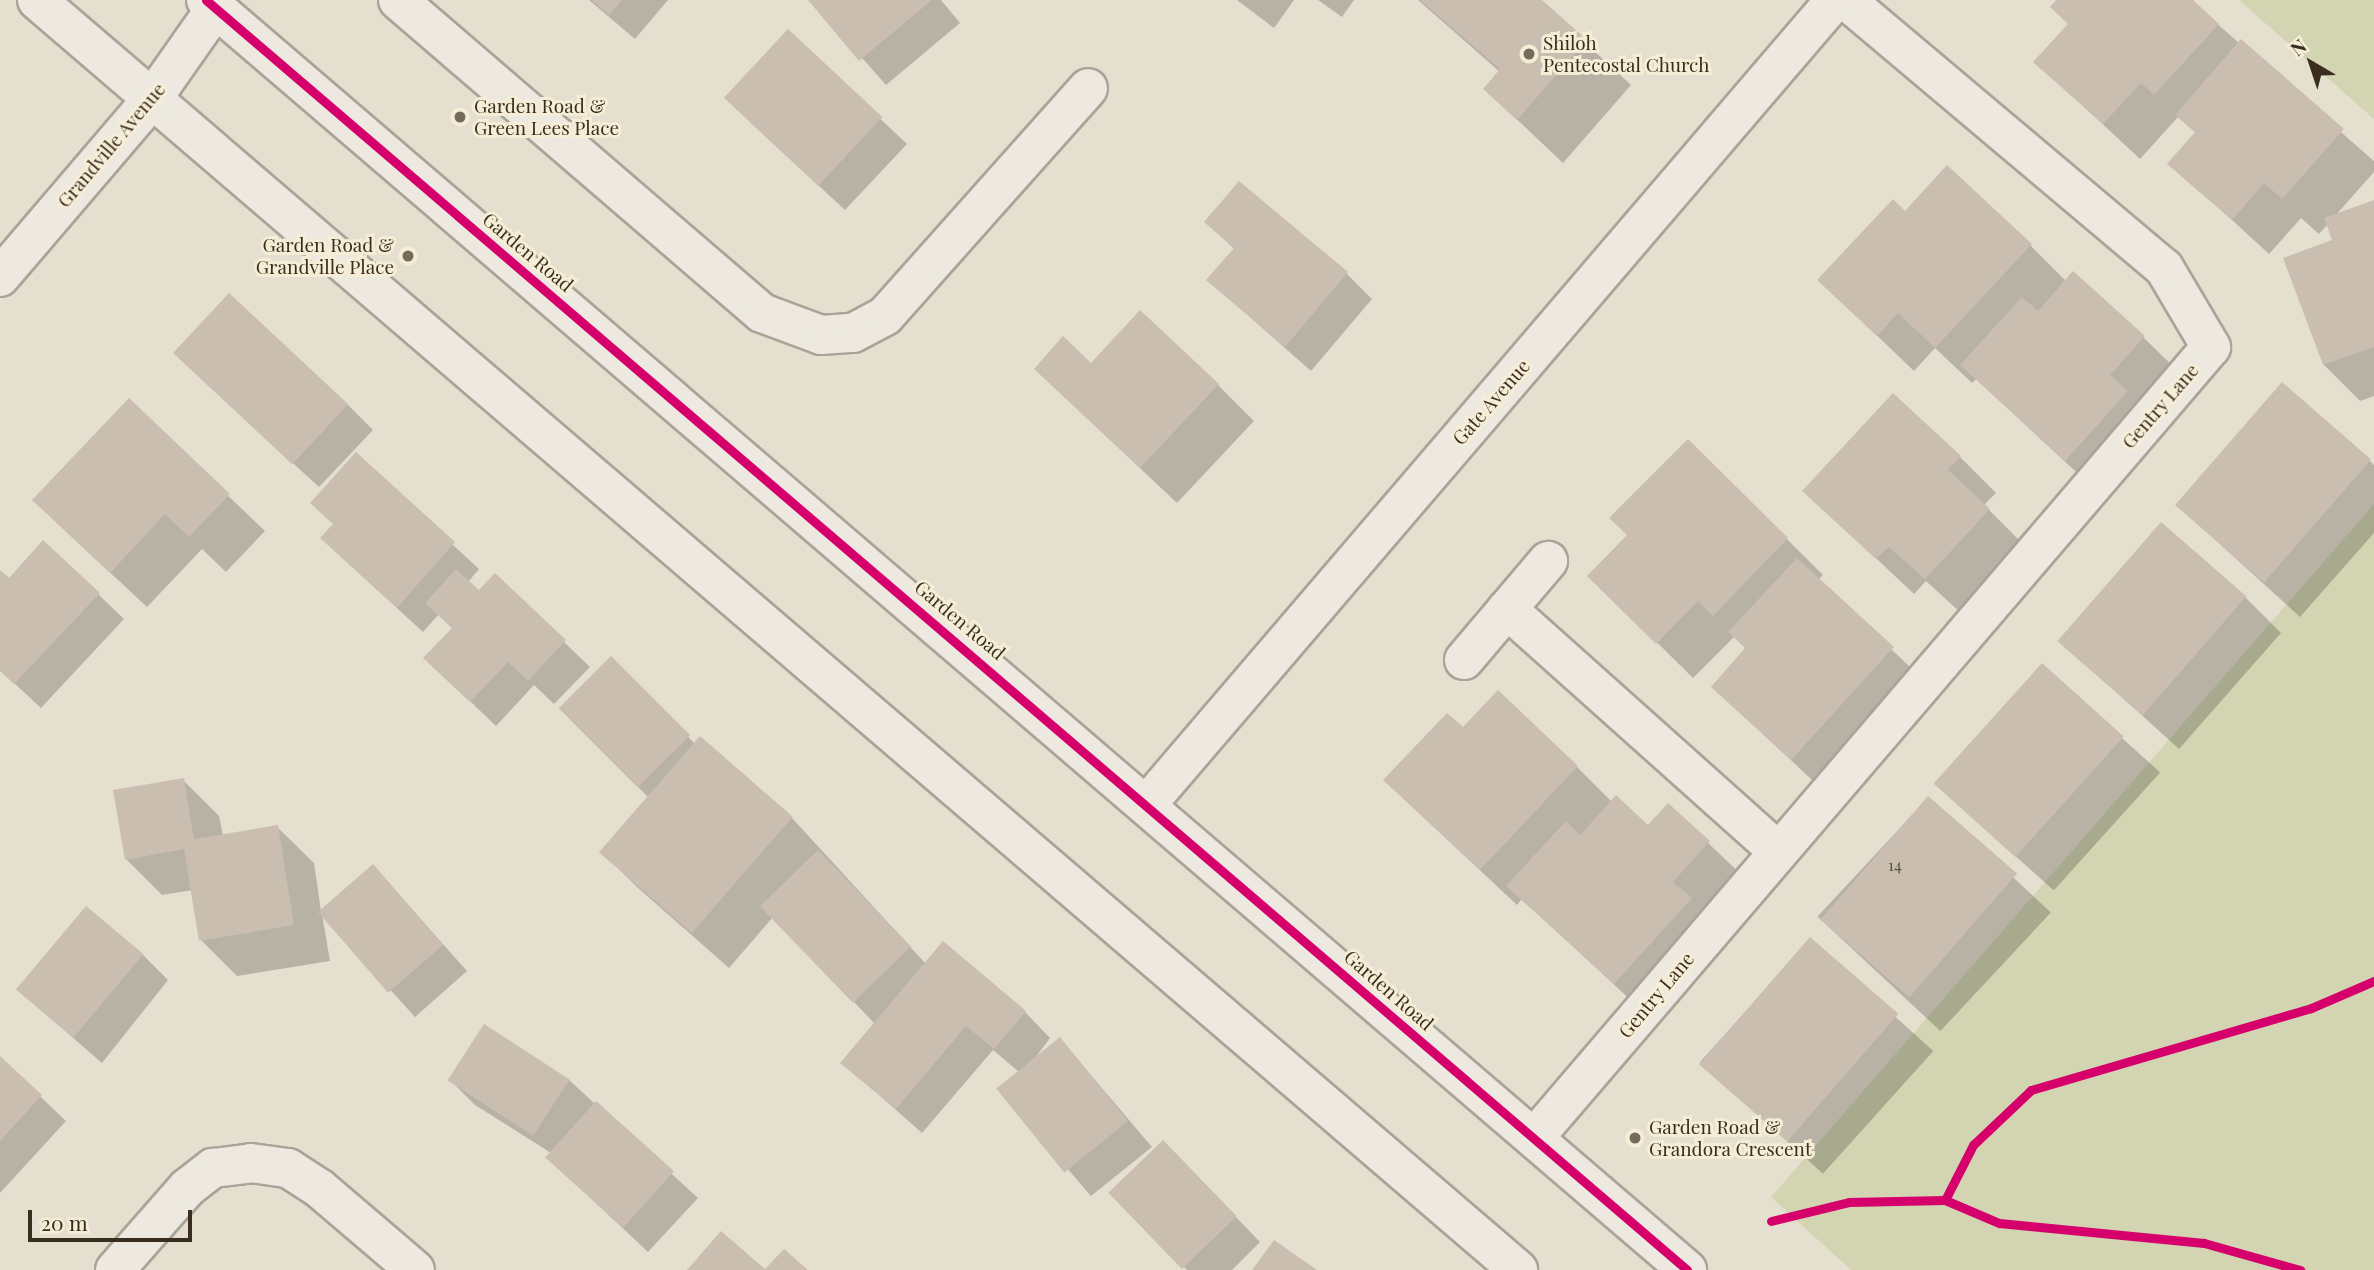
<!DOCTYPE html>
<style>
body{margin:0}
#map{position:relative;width:2374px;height:1270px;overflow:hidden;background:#e5dfcf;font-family:"Playfair Display",serif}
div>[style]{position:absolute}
.green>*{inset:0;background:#d3d5b2}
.shadow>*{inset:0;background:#0003;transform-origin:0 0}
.building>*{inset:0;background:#c9beb0;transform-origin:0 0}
.roads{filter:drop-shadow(2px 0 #aaa498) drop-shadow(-2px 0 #aaa498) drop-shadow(0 2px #aaa498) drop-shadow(0 -2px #aaa498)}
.minor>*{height:38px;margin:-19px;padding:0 19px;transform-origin:19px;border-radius:19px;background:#ede9e0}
.tertiary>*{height:38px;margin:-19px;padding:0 19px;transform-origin:19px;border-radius:19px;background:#ede9e0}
.cycleway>*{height:9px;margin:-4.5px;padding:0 4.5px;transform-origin:4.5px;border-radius:4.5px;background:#d6006c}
.dots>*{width:19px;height:19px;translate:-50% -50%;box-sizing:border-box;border:4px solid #f5edd6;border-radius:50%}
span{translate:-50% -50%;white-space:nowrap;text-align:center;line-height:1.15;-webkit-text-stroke:6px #f5edd6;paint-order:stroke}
.number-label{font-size:16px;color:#5d5143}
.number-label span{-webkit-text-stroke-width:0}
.poi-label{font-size:19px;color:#392d1f}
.left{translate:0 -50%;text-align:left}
.right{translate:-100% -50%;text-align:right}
.street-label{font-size:19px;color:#392d1f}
.north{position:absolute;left:2276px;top:28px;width:70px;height:70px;-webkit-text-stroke:5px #f5edd6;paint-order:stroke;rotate:321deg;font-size:19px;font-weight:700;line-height:28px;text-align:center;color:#392d1f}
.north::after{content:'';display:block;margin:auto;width:24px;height:32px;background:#392d1f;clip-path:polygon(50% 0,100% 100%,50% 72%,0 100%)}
.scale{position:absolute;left:28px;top:1210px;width:164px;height:32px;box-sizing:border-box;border:4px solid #392d1f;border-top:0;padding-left:9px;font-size:21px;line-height:24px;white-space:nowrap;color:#392d1f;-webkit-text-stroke:5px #f5edd6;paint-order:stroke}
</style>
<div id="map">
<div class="green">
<i style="clip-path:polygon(2239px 0,2374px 0,2374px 119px)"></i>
<i style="clip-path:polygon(2374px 504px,2374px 1270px,1851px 1270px,1771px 1197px)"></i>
</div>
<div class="shadow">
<i style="clip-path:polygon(589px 0,668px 0,635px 39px)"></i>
<i style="clip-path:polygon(811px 0,941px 0,960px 23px,886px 85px)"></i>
<i style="clip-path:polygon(1237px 0,1294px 0,1274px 28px)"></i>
<i style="clip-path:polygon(1318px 0,1354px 0,1342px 17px)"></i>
<i style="clip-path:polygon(1418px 0,1539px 0,1631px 85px,1563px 163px,1485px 89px,1500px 72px)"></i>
<i style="clip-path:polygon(2058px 0,2190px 0,2374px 161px,2374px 172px,2335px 216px,2374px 202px,2374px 396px,2360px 401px,2324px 365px,2334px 241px,2328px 224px,2319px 234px,2301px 218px,2269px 254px,2170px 163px,2196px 133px,2178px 117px,2140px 159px,2035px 61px,2070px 24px)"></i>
<i style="clip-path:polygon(788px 32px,907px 144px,845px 210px,751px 123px)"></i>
<i style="clip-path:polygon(1207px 222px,1347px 274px,1372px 299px,1311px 371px,1208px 280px,1235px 250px)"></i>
<i style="clip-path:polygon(2030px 245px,2067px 282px,2144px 338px,2180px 373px,2102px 496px,1976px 379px,1972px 383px,1935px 348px,1914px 371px,1819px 280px)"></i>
<i style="clip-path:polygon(1091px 365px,1218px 385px,1254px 421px,1177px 503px,1072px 404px)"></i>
<i style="clip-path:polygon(201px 379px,348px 405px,373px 430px,319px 487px)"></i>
<i style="clip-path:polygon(129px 401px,265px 531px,226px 572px,202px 549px,147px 607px,71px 536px)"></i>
<i style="clip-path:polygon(1688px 441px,1823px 575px,1818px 580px,1929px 685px,1828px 795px,1713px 687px,1747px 649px,1735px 636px,1693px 678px,1590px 576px,1629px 536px)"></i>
<i style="clip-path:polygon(356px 455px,479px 569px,468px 582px,480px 593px,495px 576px,590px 667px,554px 704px,534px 685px,496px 726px,451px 683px,453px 629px,439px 614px,423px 632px,348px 563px,334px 525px)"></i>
<i style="clip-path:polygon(1960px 457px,1996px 493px,1984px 505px,2025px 546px,1962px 614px,1926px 581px,1914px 594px,1805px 491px)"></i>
<i style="clip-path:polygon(2370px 461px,2374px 465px,2374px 533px,2300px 617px,2177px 505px)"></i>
<i style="clip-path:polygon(0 572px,9px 580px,98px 594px,124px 619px,41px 708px,0 670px)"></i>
<i style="clip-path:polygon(2245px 597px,2281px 633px,2179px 749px,2059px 640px)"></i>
<i style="clip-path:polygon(611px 658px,695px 744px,792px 818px,926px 964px,943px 943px,1025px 1012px,1050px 1038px,1033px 1061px,1060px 1039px,1152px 1147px,1091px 1196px,999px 1089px,1019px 1072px,993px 1050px,922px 1133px,843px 1063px,875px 1024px,773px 917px,729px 968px,637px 887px,601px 851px,648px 797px,560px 708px)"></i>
<i style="left:2042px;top:666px;width:159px;height:159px;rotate:42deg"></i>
<i style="clip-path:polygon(1463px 730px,1577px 767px,1612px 802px,1649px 828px,1669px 806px,1745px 878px,1651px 1019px,1522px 899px,1517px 905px,1422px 816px)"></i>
<i style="clip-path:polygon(183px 780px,219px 816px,223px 836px,277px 827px,314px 863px,321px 911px,373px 866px,467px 971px,415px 1017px,322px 914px,330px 961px,237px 976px,201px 940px,193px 890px,162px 895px,126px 859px)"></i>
<i style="left:1928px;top:798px;width:168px;height:162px;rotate:43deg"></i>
<i style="left:1810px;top:940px;width:166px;height:165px;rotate:42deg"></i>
<i style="clip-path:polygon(143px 955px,168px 980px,102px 1063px,19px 991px)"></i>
<i style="clip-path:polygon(0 1058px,66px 1121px,0 1193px)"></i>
<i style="clip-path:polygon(450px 1080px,569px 1080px,698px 1198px,648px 1252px,547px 1157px,551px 1153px,475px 1105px)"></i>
<i style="clip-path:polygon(1163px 1142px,1260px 1242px,1232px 1270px,1187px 1270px,1111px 1192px)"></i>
</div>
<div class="building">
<i style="clip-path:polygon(591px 0,622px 0,609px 15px)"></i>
<i style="clip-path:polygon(808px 0,932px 0,859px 61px)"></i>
<i style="clip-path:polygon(1420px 0,1542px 0,1587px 40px,1517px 120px,1483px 89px,1500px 69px)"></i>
<i style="clip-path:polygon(2056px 0,2193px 0,2219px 24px,2154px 95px,2141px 83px,2103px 124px,2033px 62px,2068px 24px,2050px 7px)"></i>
<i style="left:788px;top:29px;width:129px;height:94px;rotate:43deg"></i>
<i style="clip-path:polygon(2241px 39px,2344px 129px,2282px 199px,2264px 183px,2232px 220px,2167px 164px,2195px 132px,2175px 115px)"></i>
<i style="clip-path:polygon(1947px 165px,2032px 244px,1935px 348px,1898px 313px,1877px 336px,1817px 280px,1893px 199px,1905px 211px)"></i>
<i style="clip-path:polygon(1239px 181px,1348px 272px,1285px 347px,1206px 280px,1234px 248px,1204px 222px)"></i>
<i style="clip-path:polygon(2374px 200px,2374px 347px,2323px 365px,2283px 258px,2332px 240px,2324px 218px)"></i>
<i style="clip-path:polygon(2073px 271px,2145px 336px,2110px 375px,2128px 391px,2065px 461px,1960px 365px,2022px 297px,2038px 311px)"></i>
<i style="left:229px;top:293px;width:163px;height:82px;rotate:43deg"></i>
<i style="clip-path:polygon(1140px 310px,1219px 384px,1140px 468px,1034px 369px,1063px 336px,1091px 363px)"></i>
<i style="left:2282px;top:382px;width:118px;height:163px;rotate:41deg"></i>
<i style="clip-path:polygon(1893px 393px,1961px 456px,1948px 470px,1990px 509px,1925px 579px,1889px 547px,1876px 559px,1802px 491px)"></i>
<i style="clip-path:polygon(129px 398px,230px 494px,189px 537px,165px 514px,110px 573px,32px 500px)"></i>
<i style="clip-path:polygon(1688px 439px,1788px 538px,1713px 616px,1698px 601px,1656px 644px,1587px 576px,1627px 535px,1609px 518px)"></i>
<i style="clip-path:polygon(356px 452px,455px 542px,397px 608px,320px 538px,333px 524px,310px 503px)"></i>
<i style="left:2161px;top:522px;width:113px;height:158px;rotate:41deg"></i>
<i style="clip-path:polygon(43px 540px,100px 593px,14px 684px,0 671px,0 570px,9px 578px)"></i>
<i style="clip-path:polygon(1797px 558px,1894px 647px,1791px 760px,1711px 687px,1745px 648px,1728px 632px)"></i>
<i style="clip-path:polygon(456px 569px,479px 590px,495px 573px,566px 640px,528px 681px,508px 662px,470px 702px,423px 658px,452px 628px,425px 603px)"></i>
<i style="left:611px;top:656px;width:112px;height:74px;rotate:45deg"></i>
<i style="left:2042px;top:663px;width:110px;height:162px;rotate:42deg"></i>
<i style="clip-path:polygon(1498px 690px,1578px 766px,1480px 870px,1383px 780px,1447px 713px,1463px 727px)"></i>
<i style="left:700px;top:736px;width:123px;height:154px;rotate:41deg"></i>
<i style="clip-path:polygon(184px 778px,194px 839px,278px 825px,294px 925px,199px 941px,184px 849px,125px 860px,113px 790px)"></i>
<i style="clip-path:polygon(1616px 795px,1648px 825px,1668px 803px,1710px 841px,1673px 882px,1692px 898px,1614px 984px,1506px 886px,1566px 821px,1580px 835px)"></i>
<i style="left:1928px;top:796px;width:118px;height:164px;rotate:41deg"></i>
<i style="left:818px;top:850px;width:134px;height:81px;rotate:46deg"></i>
<i style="left:373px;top:864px;width:107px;height:73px;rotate:49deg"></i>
<i style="left:86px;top:906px;width:75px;height:109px;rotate:40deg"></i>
<i style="left:1810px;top:937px;width:117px;height:169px;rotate:41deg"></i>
<i style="clip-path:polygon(943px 941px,1026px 1011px,994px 1049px,966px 1026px,896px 1109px,840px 1063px)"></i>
<i style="left:484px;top:1024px;width:102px;height:67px;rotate:33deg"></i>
<i style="left:1060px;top:1037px;width:108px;height:82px;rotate:51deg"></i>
<i style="clip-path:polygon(0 1056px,42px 1095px,0 1141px)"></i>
<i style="left:596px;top:1101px;width:105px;height:76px;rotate:42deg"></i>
<i style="left:1163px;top:1140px;width:106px;height:76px;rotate:46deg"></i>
<i style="clip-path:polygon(721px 1231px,765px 1269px,784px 1249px,808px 1270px,687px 1270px)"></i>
<i style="clip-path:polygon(1274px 1240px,1317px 1270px,1252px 1270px)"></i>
</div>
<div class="roads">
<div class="minor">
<i style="left:37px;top:0;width:1951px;rotate:40.61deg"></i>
<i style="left:398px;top:0;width:480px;rotate:40.7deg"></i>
<i style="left:762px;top:313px;width:63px;rotate:20.4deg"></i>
<i style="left:821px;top:335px;width:32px;rotate:-4deg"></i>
<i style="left:853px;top:333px;width:36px;rotate:-28deg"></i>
<i style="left:885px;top:316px;width:305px;rotate:-48.3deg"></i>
<i style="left:1507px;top:609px;width:363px;rotate:41.8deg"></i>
<i style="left:1464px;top:660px;width:130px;rotate:-49.7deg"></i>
<i style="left:1534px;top:1138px;width:1041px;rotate:-49.44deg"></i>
<i style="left:2211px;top:347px;width:92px;rotate:-120.7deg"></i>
<i style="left:2164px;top:268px;width:416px;rotate:-139.9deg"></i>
<i style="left:115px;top:1270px;width:109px;rotate:-48.7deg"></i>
<i style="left:187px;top:1188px;width:33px;rotate:-38deg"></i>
<i style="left:213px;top:1168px;width:38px;rotate:-7deg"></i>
<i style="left:251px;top:1163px;width:37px;rotate:8deg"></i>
<i style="left:288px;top:1168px;width:37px;rotate:33deg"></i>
<i style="left:319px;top:1188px;width:126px;rotate:40.5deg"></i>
</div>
<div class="tertiary">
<i style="left:206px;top:0;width:1951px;rotate:40.61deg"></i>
<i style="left:0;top:277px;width:234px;rotate:-49.5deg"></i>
<i style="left:152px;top:99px;width:111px;rotate:-54.9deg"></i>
<i style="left:1148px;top:803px;width:1057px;rotate:-49.45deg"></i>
</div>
</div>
<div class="cycleway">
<i style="left:206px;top:0;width:1951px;rotate:40.61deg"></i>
<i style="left:1945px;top:1200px;width:62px;rotate:-63deg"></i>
<i style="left:1973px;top:1145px;width:80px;rotate:-43.5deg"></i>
<i style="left:2031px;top:1090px;width:292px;rotate:-16.3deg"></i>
<i style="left:2311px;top:1008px;width:69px;rotate:-23.2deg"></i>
<i style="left:1771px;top:1221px;width:80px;rotate:-13.7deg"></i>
<i style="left:1849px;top:1202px;width:96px;rotate:-1.2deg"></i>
<i style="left:1945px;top:1200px;width:59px;rotate:23.1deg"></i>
<i style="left:1999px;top:1223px;width:206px;rotate:5.6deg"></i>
<i style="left:2204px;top:1243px;width:100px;rotate:15.7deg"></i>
</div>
<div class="dots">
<i style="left:1529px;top:54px;background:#756b5d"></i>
<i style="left:460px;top:117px;background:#756b5d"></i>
<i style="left:408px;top:256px;background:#756b5d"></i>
<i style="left:1635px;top:1138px;background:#756b5d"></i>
</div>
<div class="number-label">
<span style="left:1895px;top:865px">14</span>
</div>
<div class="poi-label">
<span class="left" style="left:1543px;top:54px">Shiloh<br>Pentecostal Church</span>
<span class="left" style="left:474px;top:117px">Garden Road &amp;<br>Green Lees Place</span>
<span class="right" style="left:394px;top:256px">Garden Road &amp;<br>Grandville Place</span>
<span class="left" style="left:1649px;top:1138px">Garden Road &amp;<br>Grandora Crescent</span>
</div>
<div class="street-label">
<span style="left:111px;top:145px;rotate:-50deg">Grandville Avenue</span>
<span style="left:528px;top:252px;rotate:40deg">Garden Road</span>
<span style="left:1491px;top:402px;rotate:-49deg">Gate Avenue</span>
<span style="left:2160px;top:406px;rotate:-49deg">Gentry Lane</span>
<span style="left:960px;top:620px;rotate:40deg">Garden Road</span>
<span style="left:1389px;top:990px;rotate:41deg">Garden Road</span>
<span style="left:1656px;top:995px;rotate:-50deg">Gentry Lane</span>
</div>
<div class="north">N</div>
<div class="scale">20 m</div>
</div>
